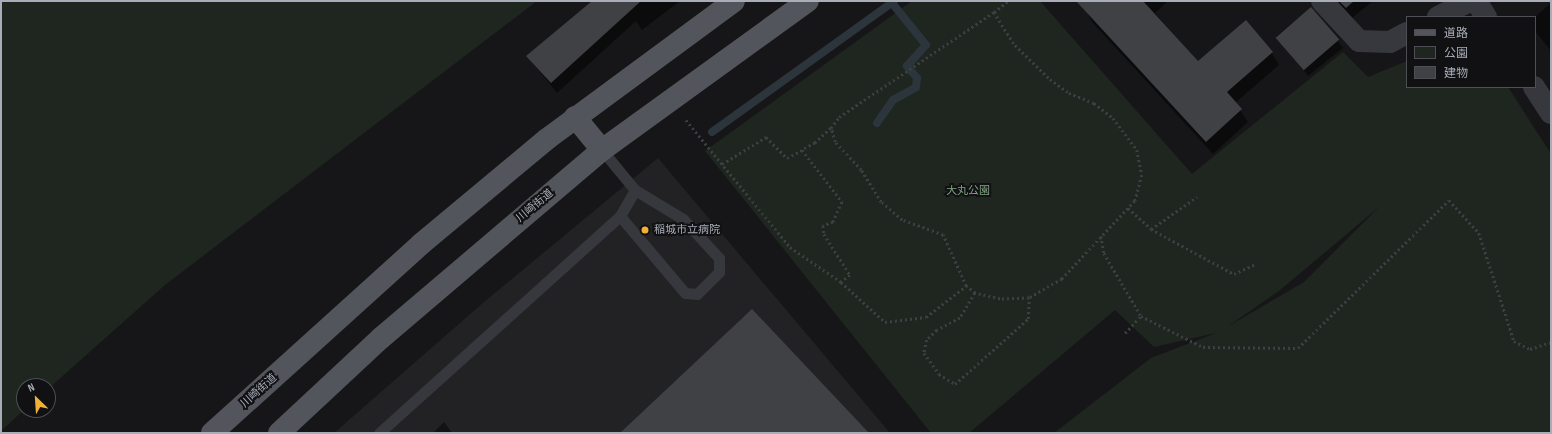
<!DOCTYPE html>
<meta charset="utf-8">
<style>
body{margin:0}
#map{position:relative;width:1552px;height:434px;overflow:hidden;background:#161618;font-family:"Sofia Sans Condensed","Noto Sans JP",sans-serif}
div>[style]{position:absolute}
.built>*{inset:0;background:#222225}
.green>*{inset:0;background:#1e261f}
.shadow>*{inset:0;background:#0007;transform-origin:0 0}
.stream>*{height:8px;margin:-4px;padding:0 4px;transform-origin:4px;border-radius:4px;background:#2c353c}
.building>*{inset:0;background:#404145;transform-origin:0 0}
.path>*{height:2.5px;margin-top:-1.25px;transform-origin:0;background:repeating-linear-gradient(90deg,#3d3f44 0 2px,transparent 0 5px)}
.service>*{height:11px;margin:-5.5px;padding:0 5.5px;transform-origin:5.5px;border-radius:5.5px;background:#37383d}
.minor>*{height:22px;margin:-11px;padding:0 11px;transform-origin:11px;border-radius:11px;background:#37383d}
.primary>*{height:22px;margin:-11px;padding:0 11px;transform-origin:11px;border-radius:11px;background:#53555c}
.dots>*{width:11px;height:11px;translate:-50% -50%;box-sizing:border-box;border:2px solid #111113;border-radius:50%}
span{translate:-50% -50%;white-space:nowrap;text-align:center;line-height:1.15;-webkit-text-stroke:4px #111113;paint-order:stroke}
.park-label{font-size:11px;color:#7fa381}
.street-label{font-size:11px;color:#a8adb8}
.poi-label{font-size:11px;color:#a8adb8}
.left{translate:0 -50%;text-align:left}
.frame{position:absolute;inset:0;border:2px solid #a8adb8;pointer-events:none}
.legend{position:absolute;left:1406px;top:16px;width:130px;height:72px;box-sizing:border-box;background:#111113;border:1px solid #4d4f55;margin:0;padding:5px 7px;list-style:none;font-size:12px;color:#a8adb8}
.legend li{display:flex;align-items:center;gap:8px;height:20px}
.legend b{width:20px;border:1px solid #4d4f55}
.north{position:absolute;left:16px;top:378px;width:40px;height:40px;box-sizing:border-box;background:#111113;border:1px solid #4d4f55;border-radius:50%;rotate:335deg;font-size:11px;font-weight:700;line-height:16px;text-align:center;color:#a8adb8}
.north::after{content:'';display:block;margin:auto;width:14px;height:18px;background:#f2b134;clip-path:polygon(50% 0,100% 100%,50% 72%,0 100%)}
</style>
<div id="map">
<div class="built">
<i style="clip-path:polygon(658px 158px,890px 433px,334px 433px,484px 302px)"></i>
</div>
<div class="green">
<i style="clip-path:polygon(1px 1px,537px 1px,165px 285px,48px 389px,48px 386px,24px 386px,24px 410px,1px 431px)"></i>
<i style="clip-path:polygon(evenodd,912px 1px,1040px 1px,1192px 174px,1343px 52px,1368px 77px,1407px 61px,1407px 87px,1508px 87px,1551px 154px,1551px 433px,1054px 433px,1151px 358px,1216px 333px,1154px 347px,1115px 310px,969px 433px,931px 433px,705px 151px,912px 1px,1379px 207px,1304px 282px,1227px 327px,1279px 291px,1379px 207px)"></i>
</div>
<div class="shadow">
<i style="clip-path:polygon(604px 1px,680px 1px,642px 30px,636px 21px,557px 93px,528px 57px)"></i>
<i style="clip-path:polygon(1094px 1px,1168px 1px,1155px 13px,1198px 63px,1272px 53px,1279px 65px,1235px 103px,1248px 122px,1213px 154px,1092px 22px,1085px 9px)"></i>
<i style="clip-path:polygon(1336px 1px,1373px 1px,1352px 18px)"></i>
<i style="clip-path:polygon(1551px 3px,1551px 51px,1535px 31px,1535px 17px)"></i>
<i style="left:1311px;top:8px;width:51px;height:45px;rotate:51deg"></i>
<i style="clip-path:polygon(444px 422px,452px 433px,433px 433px)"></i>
</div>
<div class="stream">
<i style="left:877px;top:123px;width:28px;rotate:-55deg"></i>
<i style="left:893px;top:100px;width:26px;rotate:-29deg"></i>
<i style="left:916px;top:87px;width:9px;rotate:-84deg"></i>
<i style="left:917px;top:78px;width:16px;rotate:-130deg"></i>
<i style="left:907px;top:66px;width:28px;rotate:-48deg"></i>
<i style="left:926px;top:45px;width:54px;rotate:-129deg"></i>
<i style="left:712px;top:132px;width:224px;rotate:-35.7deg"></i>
</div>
<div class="building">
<i style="clip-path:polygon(592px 1px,641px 1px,551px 83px,526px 56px)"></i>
<i style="clip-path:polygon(1076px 1px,1143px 1px,1198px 61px,1246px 20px,1273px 52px,1227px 92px,1242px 109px,1206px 142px)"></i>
<i style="clip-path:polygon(1339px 1px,1354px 1px,1346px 8px)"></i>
<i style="left:1311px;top:7px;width:43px;height:47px;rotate:49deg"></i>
<i style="clip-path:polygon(752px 309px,869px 433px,620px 433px)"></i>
</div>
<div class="path">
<i style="left:994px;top:12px;width:39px;rotate:58deg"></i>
<i style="left:1015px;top:45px;width:49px;rotate:44.2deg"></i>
<i style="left:1050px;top:79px;width:24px;rotate:36deg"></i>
<i style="left:1069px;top:93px;width:27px;rotate:22deg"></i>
<i style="left:1094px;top:103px;width:24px;rotate:38deg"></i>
<i style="left:1113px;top:118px;width:40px;rotate:53deg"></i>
<i style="left:1137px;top:150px;width:25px;rotate:79deg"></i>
<i style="left:1142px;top:175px;width:27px;rotate:105deg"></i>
<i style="left:1135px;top:201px;width:107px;rotate:133.1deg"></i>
<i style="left:1062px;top:279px;width:38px;rotate:150deg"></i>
<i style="left:1029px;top:298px;width:29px;rotate:178deg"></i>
<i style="left:1000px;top:299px;width:26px;rotate:-167deg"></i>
<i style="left:975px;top:293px;width:11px;rotate:-142deg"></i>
<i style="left:966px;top:286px;width:56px;rotate:-114.3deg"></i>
<i style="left:943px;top:235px;width:44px;rotate:-159.9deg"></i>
<i style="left:902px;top:220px;width:28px;rotate:-139deg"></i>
<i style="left:881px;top:202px;width:38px;rotate:-122deg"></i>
<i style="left:861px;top:170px;width:38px;rotate:-133deg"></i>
<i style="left:835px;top:142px;width:15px;rotate:-106deg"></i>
<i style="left:831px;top:128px;width:14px;rotate:-54deg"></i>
<i style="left:839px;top:117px;width:187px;rotate:-34.1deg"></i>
<i style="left:994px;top:12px;width:18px;rotate:-38deg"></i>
<i style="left:686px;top:120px;width:164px;rotate:50.7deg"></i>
<i style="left:790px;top:247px;width:62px;rotate:34.5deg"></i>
<i style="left:841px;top:282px;width:59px;rotate:42.3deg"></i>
<i style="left:885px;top:322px;width:41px;rotate:-7deg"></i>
<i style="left:926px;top:317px;width:51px;rotate:-37.8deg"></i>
<i style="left:831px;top:128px;width:22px;rotate:137deg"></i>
<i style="left:815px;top:143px;width:15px;rotate:152deg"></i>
<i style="left:802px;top:150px;width:66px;rotate:52.4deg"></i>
<i style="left:842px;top:202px;width:22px;rotate:114deg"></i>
<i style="left:833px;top:222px;width:11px;rotate:158deg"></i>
<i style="left:823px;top:226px;width:8px;rotate:83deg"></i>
<i style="left:824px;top:234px;width:49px;rotate:57.6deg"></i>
<i style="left:850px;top:275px;width:11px;rotate:142deg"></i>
<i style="left:722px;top:164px;width:52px;rotate:-31.5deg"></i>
<i style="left:766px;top:137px;width:30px;rotate:45deg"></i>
<i style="left:787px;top:158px;width:17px;rotate:-28deg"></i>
<i style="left:1128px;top:208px;width:31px;rotate:42deg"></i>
<i style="left:1151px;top:229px;width:94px;rotate:28.5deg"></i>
<i style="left:1234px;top:274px;width:23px;rotate:-25deg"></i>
<i style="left:1151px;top:229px;width:56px;rotate:-34.8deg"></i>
<i style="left:1101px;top:236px;width:17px;rotate:80deg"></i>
<i style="left:1104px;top:253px;width:73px;rotate:59.6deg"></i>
<i style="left:975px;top:293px;width:29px;rotate:121deg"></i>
<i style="left:960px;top:318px;width:26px;rotate:152deg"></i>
<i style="left:937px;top:330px;width:14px;rotate:135deg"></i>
<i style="left:927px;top:340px;width:13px;rotate:103deg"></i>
<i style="left:924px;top:353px;width:26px;rotate:54deg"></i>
<i style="left:939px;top:374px;width:19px;rotate:32deg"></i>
<i style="left:955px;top:384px;width:98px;rotate:-41.7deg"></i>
<i style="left:1028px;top:319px;width:21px;rotate:-87deg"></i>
<i style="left:1125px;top:333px;width:23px;rotate:-47deg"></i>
<i style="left:1141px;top:316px;width:69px;rotate:26.6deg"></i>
<i style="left:1203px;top:347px;width:95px;rotate:0.6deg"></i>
<i style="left:1298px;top:348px;width:211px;rotate:-44.4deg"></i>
<i style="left:1449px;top:200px;width:45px;rotate:47.7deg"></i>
<i style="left:1479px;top:233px;width:114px;rotate:72deg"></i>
<i style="left:1514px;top:341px;width:18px;rotate:27deg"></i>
<i style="left:1530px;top:349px;width:22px;rotate:-18deg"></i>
</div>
<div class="service">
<i style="left:602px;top:150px;width:52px;rotate:50.5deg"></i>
<i style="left:635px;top:190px;width:56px;rotate:31.1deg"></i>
<i style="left:683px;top:219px;width:53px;rotate:47.3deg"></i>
<i style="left:719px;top:258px;width:14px;rotate:90deg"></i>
<i style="left:719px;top:272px;width:31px;rotate:135deg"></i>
<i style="left:697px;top:294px;width:12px;rotate:-175deg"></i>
<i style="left:685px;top:293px;width:101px;rotate:-130.2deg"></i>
<i style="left:379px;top:433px;width:324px;rotate:-42deg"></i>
<i style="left:620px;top:216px;width:30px;rotate:-60deg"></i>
</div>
<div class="minor">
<i style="left:1322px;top:1px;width:54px;rotate:47.2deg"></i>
<i style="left:1359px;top:41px;width:31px;rotate:2deg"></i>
<i style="left:1390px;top:42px;width:19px;rotate:-28deg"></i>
<i style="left:1476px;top:1px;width:19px;rotate:58deg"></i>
<i style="left:1438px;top:17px;width:35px;rotate:-27deg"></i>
<i style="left:1534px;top:87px;width:31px;rotate:57deg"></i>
</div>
<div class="primary">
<i style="left:575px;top:117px;width:43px;rotate:50.7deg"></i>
<i style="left:212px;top:433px;width:282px;rotate:-42.1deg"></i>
<i style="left:421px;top:244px;width:164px;rotate:-39.8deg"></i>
<i style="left:547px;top:139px;width:232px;rotate:-36.4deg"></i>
<i style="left:279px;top:433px;width:139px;rotate:-43deg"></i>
<i style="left:381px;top:338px;width:290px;rotate:-40.4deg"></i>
<i style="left:602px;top:150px;width:254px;rotate:-35.9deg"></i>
</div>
<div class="dots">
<i style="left:645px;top:230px;background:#f2b134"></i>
</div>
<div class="park-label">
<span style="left:968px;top:191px">大丸公園</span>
</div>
<div class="street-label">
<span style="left:535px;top:206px;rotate:-40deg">川崎街道</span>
<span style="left:259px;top:391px;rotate:-42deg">川崎街道</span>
</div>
<div class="poi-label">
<span class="left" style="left:654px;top:230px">稲城市立病院</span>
</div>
<div class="frame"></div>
<ul class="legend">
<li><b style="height:5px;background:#53555c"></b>道路</li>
<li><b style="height:11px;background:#1e261f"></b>公園</li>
<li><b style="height:11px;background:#404145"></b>建物</li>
</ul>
<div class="north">N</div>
</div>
